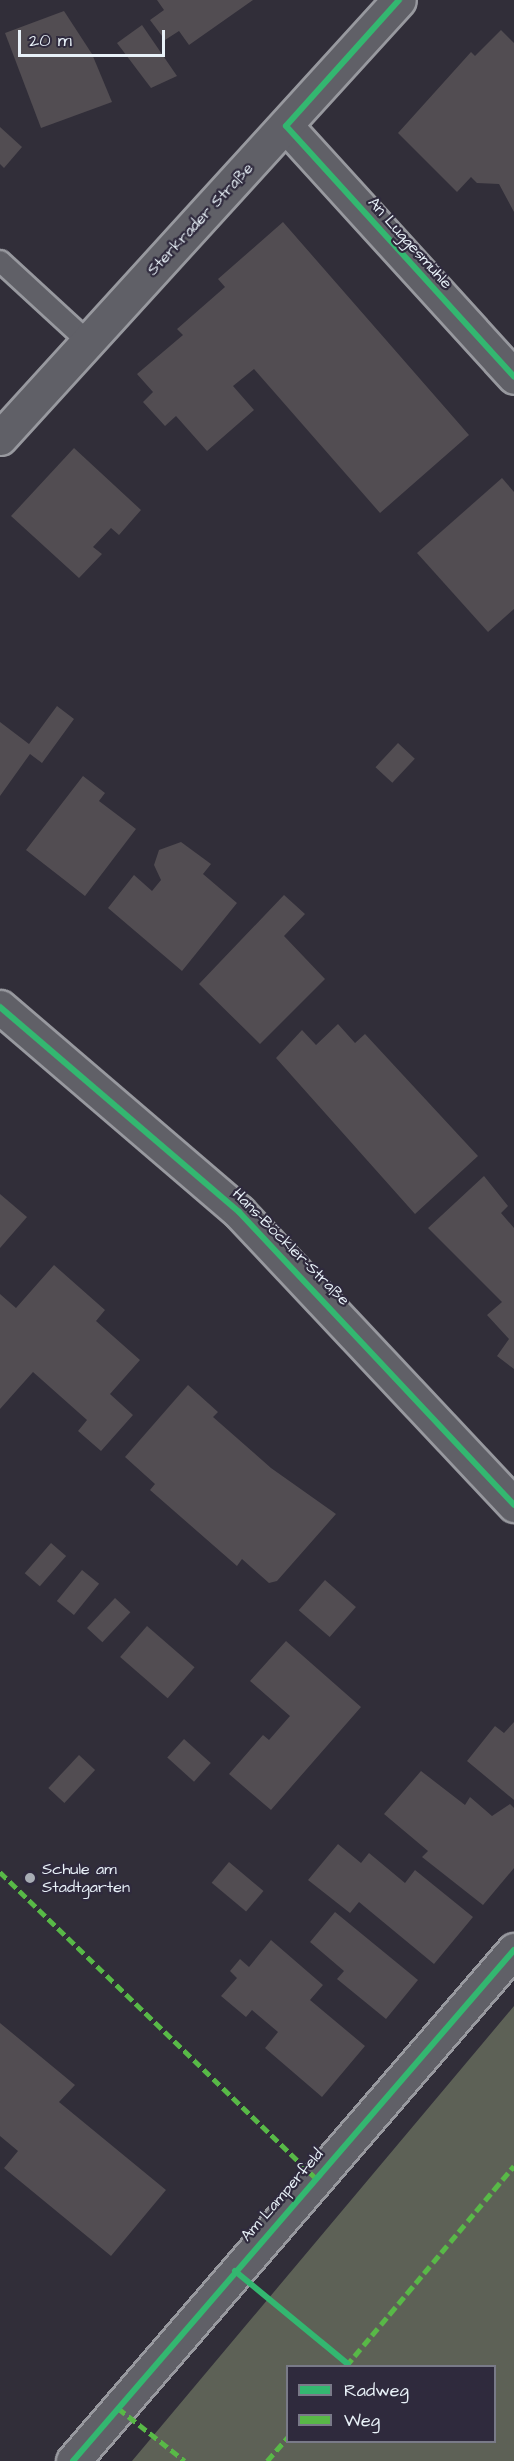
<!DOCTYPE html>
<meta charset="utf-8">
<style>
body{margin:0}
#map{position:relative;width:514px;height:2461px;overflow:hidden;background:#312e39;font-family:"Architects Daughter",sans-serif}
div>[style]{position:absolute}
.green>*{inset:0;background:#5d6156}
.building>*{inset:0;background:#524d52;transform-origin:0 0}
.roads{filter:drop-shadow(2px 0 #98999f) drop-shadow(-2px 0 #98999f) drop-shadow(0 2px #98999f) drop-shadow(0 -2px #98999f)}
.service>*{height:20px;margin:-10px;padding:0 10px;transform-origin:10px;border-radius:10px;background:#606067}
.minor>*{height:33px;margin:-16.5px;padding:0 16.5px;transform-origin:16.5px;border-radius:16.5px;background:#606067}
.secondary>*{height:33px;margin:-16.5px;padding:0 16.5px;transform-origin:16.5px;border-radius:16.5px;background:#606067}
.quiet>*{height:4.5px;margin-top:-2.25px;transform-origin:0;background:repeating-linear-gradient(90deg,#58b947 0 9px,transparent 0 13.5px)}
.cycleway>*{height:6px;margin:-3px;padding:0 3px;transform-origin:3px;border-radius:3px;background:#33b770}
.dots>*{width:16px;height:16px;translate:-50% -50%;box-sizing:border-box;border:3px solid #2f2a3d;border-radius:50%}
span{translate:-50% -50%;white-space:nowrap;text-align:center;line-height:1.15;-webkit-text-stroke:4.5px #2f2a3d;paint-order:stroke}
.street-label{font-size:16px;color:#e8f1f8}
.poi-label{font-size:16px;color:#e8f1f8}
.left{translate:0 -50%;text-align:left}
.legend{position:absolute;left:286px;top:2365px;width:210px;height:78px;box-sizing:border-box;background:#2f2a3d;border:2px solid #797a88;margin:0;padding:8px 10px;list-style:none;font-size:18px;color:#e8f1f8}
.legend li{display:flex;align-items:center;gap:12px;height:30px}
.legend b{width:30px;border:2px solid #797a88}
.scale{position:absolute;left:18px;top:30px;width:147px;height:27px;box-sizing:border-box;border:3px solid #e8f1f8;border-top:0;padding-left:8px;font-size:18px;line-height:21px;white-space:nowrap;color:#e8f1f8;-webkit-text-stroke:4px #2f2a3d;paint-order:stroke}
</style>
<div id="map">
<div class="green">
<i style="clip-path:polygon(evenodd,514px 2006px,514px 2461px,132px 2461px,514px 2006px,494px 2366px,494px 2442px,288px 2442px,288px 2366px,494px 2366px)"></i>
</div>
<div class="building">
<i style="clip-path:polygon(157px 0,253px 0,189px 45px,179px 31px,165px 40px,150px 20px,164px 10px)"></i>
<i style="clip-path:polygon(64px 11px,92px 54px,112px 102px,41px 128px,5px 33px)"></i>
<i style="clip-path:polygon(142px 25px,177px 76px,151px 88px,117px 43px)"></i>
<i style="clip-path:polygon(501px 30px,514px 43px,514px 212px,499px 184px,477px 183px,471px 177px,457px 192px,398px 133px,471px 52px,475px 56px)"></i>
<i style="clip-path:polygon(0 127px,22px 147px,4px 168px,0 164px)"></i>
<i style="clip-path:polygon(283px 222px,469px 435px,380px 513px,254px 369px,233px 386px,254px 410px,207px 451px,176px 416px,165px 426px,143px 402px,153px 392px,137px 374px,183px 335px,177px 329px,225px 287px,218px 279px)"></i>
<i style="clip-path:polygon(74px 448px,141px 510px,119px 535px,111px 528px,93px 547px,102px 554px,79px 578px,11px 516px)"></i>
<i style="clip-path:polygon(502px 478px,514px 492px,514px 609px,488px 632px,417px 553px)"></i>
<i style="clip-path:polygon(57px 706px,74px 719px,42px 763px,30px 754px,0 796px,0 722px,29px 744px)"></i>
<i style="left:398px;top:743px;width:23px;height:33px;rotate:43deg"></i>
<i style="clip-path:polygon(83px 776px,105px 793px,99px 801px,136px 829px,85px 896px,26px 850px)"></i>
<i style="clip-path:polygon(181px 842px,211px 864px,203px 874px,237px 903px,182px 971px,108px 908px,134px 875px,152px 891px,161px 880px,154px 865px,159px 850px)"></i>
<i style="clip-path:polygon(284px 895px,305px 914px,284px 936px,325px 979px,260px 1044px,199px 984px)"></i>
<i style="clip-path:polygon(338px 1024px,355px 1043px,365px 1034px,478px 1156px,415px 1214px,276px 1058px,302px 1030px,316px 1045px)"></i>
<i style="clip-path:polygon(484px 1176px,508px 1206px,501px 1213px,514px 1228px,514px 1369px,497px 1356px,509px 1339px,487px 1315px,502px 1302px,428px 1228px)"></i>
<i style="clip-path:polygon(0 1194px,27px 1217px,0 1248px)"></i>
<i style="clip-path:polygon(54px 1265px,105px 1310px,96px 1321px,140px 1360px,110px 1394px,133px 1415px,101px 1451px,78px 1431px,87px 1420px,33px 1372px,0 1409px,0 1294px,16px 1308px)"></i>
<i style="clip-path:polygon(188px 1385px,218px 1412px,213px 1417px,271px 1468px,336px 1514px,277px 1581px,269px 1583px,242px 1559px,237px 1566px,150px 1490px,155px 1484px,125px 1457px)"></i>
<i style="left:51px;top:1543px;width:20px;height:40px;rotate:41deg"></i>
<i style="left:82px;top:1570px;width:22px;height:40px;rotate:39deg"></i>
<i style="left:325px;top:1580px;width:41px;height:40px;rotate:41deg"></i>
<i style="left:115px;top:1598px;width:21px;height:41px;rotate:43deg"></i>
<i style="left:147px;top:1626px;width:63px;height:41px;rotate:41deg"></i>
<i style="clip-path:polygon(286px 1641px,361px 1707px,271px 1810px,229px 1774px,263px 1735px,269px 1740px,290px 1716px,250px 1681px)"></i>
<i style="clip-path:polygon(514px 1722px,514px 1800px,467px 1761px,495px 1726px,504px 1733px)"></i>
<i style="left:184px;top:1739px;width:36px;height:25px;rotate:42deg"></i>
<i style="left:79px;top:1755px;width:22px;height:45px;rotate:43deg"></i>
<i style="clip-path:polygon(421px 1771px,465px 1805px,470px 1797px,492px 1816px,510px 1804px,514px 1808px,514px 1868px,483px 1905px,422px 1857px,428px 1851px,384px 1814px)"></i>
<i style="clip-path:polygon(338px 1844px,361px 1863px,369px 1853px,405px 1883px,415px 1870px,473px 1917px,434px 1964px,359px 1902px,350px 1913px,308px 1880px)"></i>
<i style="left:229px;top:1862px;width:45px;height:27px;rotate:40deg"></i>
<i style="clip-path:polygon(335px 1912px,418px 1980px,386px 2019px,337px 1979px,344px 1971px,310px 1942px)"></i>
<i style="clip-path:polygon(271px 1940px,323px 1985px,310px 2000px,365px 2046px,322px 2097px,265px 2048px,278px 2032px,252px 2010px,246px 2017px,221px 1996px,237px 1978px,230px 1971px,240px 1959px,249px 1967px)"></i>
<i style="clip-path:polygon(0 2023px,75px 2085px,59px 2102px,166px 2190px,111px 2256px,4px 2168px,18px 2151px,0 2136px)"></i>
</div>
<div class="roads">
<div class="service">
<i style="left:0;top:261px;width:118px;rotate:42.6deg"></i>
</div>
<div class="minor">
<i style="left:286px;top:126px;width:339px;rotate:47.7deg"></i>
<i style="left:0;top:438px;width:592px;rotate:-47.67deg"></i>
<i style="left:73px;top:2461px;width:675px;rotate:-49.21deg"></i>
</div>
<div class="secondary">
<i style="left:0;top:1007px;width:315px;rotate:40.6deg"></i>
<i style="left:239px;top:1212px;width:402px;rotate:46.8deg"></i>
</div>
</div>
<div class="quiet">
<i style="left:0;top:1872px;width:438px;rotate:44.1deg"></i>
<i style="left:346px;top:2366px;width:261px;rotate:-50deg"></i>
<i style="left:118px;top:2408px;width:85px;rotate:38.3deg"></i>
<i style="left:267px;top:2461px;width:32px;rotate:-49deg"></i>
</div>
<div class="cycleway">
<i style="left:399px;top:0;width:169px;rotate:131.9deg"></i>
<i style="left:286px;top:126px;width:339px;rotate:47.7deg"></i>
<i style="left:0;top:1007px;width:315px;rotate:40.6deg"></i>
<i style="left:239px;top:1212px;width:402px;rotate:46.8deg"></i>
<i style="left:235px;top:2271px;width:146px;rotate:39.5deg"></i>
<i style="left:73px;top:2461px;width:675px;rotate:-49.21deg"></i>
</div>
<div class="dots">
<i style="left:30px;top:1878px;background:#a8adb5"></i>
</div>
<div class="street-label">
<span style="left:200px;top:219px;rotate:-47deg">Sterkrader Straße</span>
<span style="left:410px;top:243px;rotate:48deg">An Luggesmühle</span>
<span style="left:291px;top:1247px;rotate:45deg">Hans-Böckler-Straße</span>
<span style="left:282px;top:2195px;rotate:-49deg">Am Lamperfeld</span>
</div>
<div class="poi-label">
<span class="left" style="left:42px;top:1878px">Schule am<br>Stadtgarten</span>
</div>
<ul class="legend">
<li><b style="height:8px;background:#33b770"></b>Radweg</li>
<li><b style="height:8px;background:#58b947"></b>Weg</li>
</ul>
<div class="scale">20 m</div>
</div>
